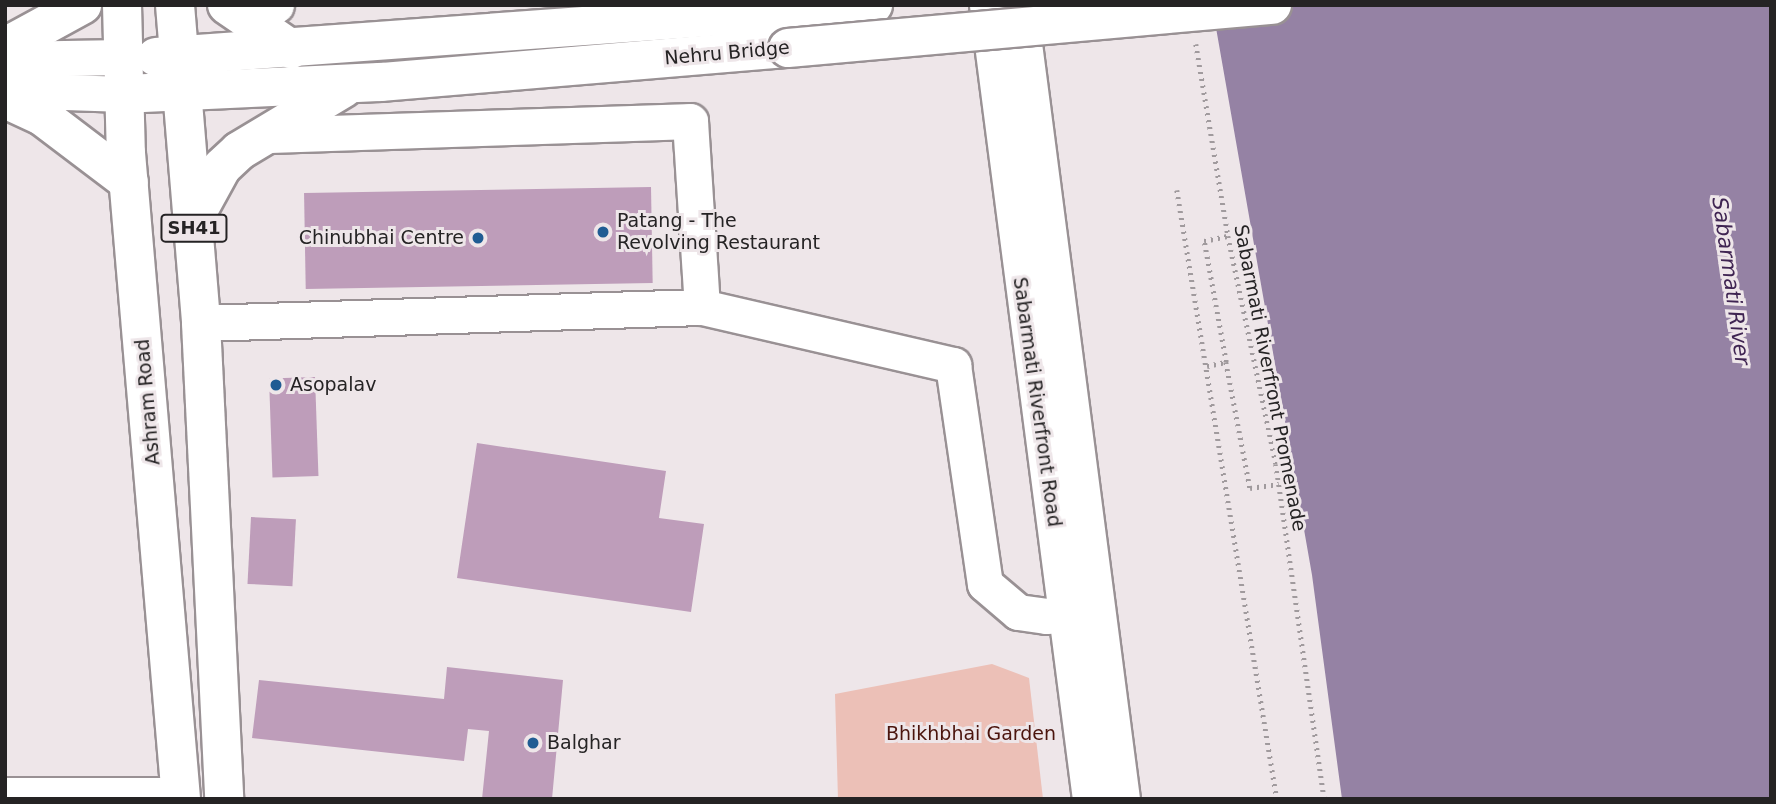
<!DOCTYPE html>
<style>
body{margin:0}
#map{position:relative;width:1776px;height:804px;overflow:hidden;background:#eee6e9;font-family:"DejaVu Sans",sans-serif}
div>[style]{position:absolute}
.green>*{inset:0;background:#ecc0b7}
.water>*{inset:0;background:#9582a4}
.building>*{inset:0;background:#be9dba;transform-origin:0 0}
.path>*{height:4.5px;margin-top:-2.25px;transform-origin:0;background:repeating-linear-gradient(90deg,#a09a9d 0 2px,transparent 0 7px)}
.roads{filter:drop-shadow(2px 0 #999194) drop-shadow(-2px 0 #999194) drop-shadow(0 2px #999194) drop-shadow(0 -2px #999194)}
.minor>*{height:35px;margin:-17.5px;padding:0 17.5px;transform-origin:17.5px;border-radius:17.5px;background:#fff}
.major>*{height:38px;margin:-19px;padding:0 19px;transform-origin:19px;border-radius:19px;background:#fff}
.bridges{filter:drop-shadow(2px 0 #999194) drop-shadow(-2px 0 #999194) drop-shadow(0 2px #999194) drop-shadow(0 -2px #999194)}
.major-bridge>*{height:38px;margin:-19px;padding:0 19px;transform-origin:19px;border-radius:19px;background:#fff}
.dots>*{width:19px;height:19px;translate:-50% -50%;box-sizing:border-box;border:4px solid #eee6e9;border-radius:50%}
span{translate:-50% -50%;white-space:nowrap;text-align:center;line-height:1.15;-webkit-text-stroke:6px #eee6e9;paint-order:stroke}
.shield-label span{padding:2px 5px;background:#eee6e9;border:2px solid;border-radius:5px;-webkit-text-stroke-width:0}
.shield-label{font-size:18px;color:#252324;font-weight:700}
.street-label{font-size:19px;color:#252324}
.poi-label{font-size:19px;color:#252324}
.left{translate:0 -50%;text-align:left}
.right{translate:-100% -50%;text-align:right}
.park-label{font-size:19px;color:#4b140d}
.water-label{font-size:21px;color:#3f2452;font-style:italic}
.frame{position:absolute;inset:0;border:7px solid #252324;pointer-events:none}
</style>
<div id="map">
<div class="green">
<i style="clip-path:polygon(992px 664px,1029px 678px,1043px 799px,838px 799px,835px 694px)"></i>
</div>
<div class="water">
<i style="clip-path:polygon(1212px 5px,1771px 5px,1771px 799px,1342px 799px,1312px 575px)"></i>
</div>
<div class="building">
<i style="left:651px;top:187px;width:96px;height:347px;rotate:89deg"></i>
<i style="left:315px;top:377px;width:99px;height:46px;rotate:88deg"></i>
<i style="clip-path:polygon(477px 443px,666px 471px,659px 518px,704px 524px,691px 612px,457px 578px)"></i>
<i style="left:251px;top:517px;width:45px;height:67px;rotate:3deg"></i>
<i style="clip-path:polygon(447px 667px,563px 680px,552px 799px,482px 799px,489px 731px,468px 729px,464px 761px,252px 738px,259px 680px,444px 699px)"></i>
</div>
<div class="path">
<i style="left:1196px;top:44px;width:195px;rotate:80.5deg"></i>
<i style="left:1228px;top:236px;width:233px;rotate:78.1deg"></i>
<i style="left:1276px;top:464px;width:338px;rotate:81.8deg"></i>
<i style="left:1177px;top:190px;width:617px;rotate:80.68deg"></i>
<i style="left:1226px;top:362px;width:123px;rotate:-100.3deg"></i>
<i style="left:1204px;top:241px;width:25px;rotate:-12deg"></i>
<i style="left:1207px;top:366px;width:19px;rotate:-12deg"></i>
<i style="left:1226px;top:362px;width:128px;rotate:79.2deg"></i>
<i style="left:1250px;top:488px;width:29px;rotate:-8deg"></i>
</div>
<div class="roads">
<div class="minor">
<i style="left:987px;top:5px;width:801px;rotate:82.61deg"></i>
<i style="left:1019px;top:5px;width:801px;rotate:82.61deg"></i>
<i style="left:249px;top:24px;width:33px;rotate:-35deg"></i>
<i style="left:5px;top:59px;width:119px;rotate:-1deg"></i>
<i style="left:5px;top:90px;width:120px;rotate:1.9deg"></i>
<i style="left:702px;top:307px;width:258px;rotate:13deg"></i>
<i style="left:953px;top:365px;width:221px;rotate:81.7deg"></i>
<i style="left:985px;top:584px;width:43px;rotate:40.3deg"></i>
<i style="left:1018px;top:612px;width:28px;rotate:8deg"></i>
<i style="left:1046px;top:616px;width:41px;rotate:-4.2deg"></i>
<i style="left:201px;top:323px;width:501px;rotate:-1.83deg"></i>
<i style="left:702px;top:307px;width:186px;rotate:-93.7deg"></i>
<i style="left:690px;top:121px;width:426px;rotate:178.1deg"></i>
<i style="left:5px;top:795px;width:176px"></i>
</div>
<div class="major">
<i style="left:122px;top:5px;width:148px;rotate:88.5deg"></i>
<i style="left:126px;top:153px;width:648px;rotate:85.13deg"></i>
<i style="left:175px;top:5px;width:319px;rotate:85.3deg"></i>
<i style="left:201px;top:323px;width:477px;rotate:87.2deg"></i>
<i style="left:227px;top:5px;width:78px;rotate:34.5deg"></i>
<i style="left:5px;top:47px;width:88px;rotate:-28.6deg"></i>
<i style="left:156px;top:57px;width:719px;rotate:-4.15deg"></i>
<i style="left:125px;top:94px;width:256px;rotate:-2.7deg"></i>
<i style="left:381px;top:82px;width:408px;rotate:-4.8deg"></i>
<i style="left:5px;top:99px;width:41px;rotate:24.7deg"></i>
<i style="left:42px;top:116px;width:109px;rotate:37.2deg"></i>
<i style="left:193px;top:220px;width:60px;rotate:-61.3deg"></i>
<i style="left:222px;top:167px;width:23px;rotate:-43deg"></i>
<i style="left:239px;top:151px;width:122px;rotate:-31deg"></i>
</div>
</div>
<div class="bridges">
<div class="major-bridge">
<i style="left:788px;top:48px;width:486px;rotate:-5.1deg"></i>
</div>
</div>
<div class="dots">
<i style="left:603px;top:232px;background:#205c93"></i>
<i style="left:478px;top:238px;background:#205c93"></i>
<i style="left:276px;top:385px;background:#205c93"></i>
<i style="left:533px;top:743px;background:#205c93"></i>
</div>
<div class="shield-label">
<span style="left:194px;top:228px">SH41</span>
</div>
<div class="street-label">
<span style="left:727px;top:53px;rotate:-5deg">Nehru Bridge</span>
<span style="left:1270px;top:378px;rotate:79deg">Sabarmati Riverfront Promenade</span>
<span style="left:148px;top:402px;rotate:-95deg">Ashram Road</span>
<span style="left:1037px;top:402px;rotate:82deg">Sabarmati Riverfront Road</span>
</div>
<div class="poi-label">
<span class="left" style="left:617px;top:232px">Patang - The<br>Revolving Restaurant</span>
<span class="right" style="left:464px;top:238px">Chinubhai Centre</span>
<span class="left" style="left:290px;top:385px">Asopalav</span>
<span class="left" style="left:547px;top:743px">Balghar</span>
</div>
<div class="park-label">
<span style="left:971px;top:734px">Bhikhbhai Garden</span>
</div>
<div class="water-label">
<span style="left:1731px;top:281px;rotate:82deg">Sabarmati River</span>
</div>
<div class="frame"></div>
</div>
